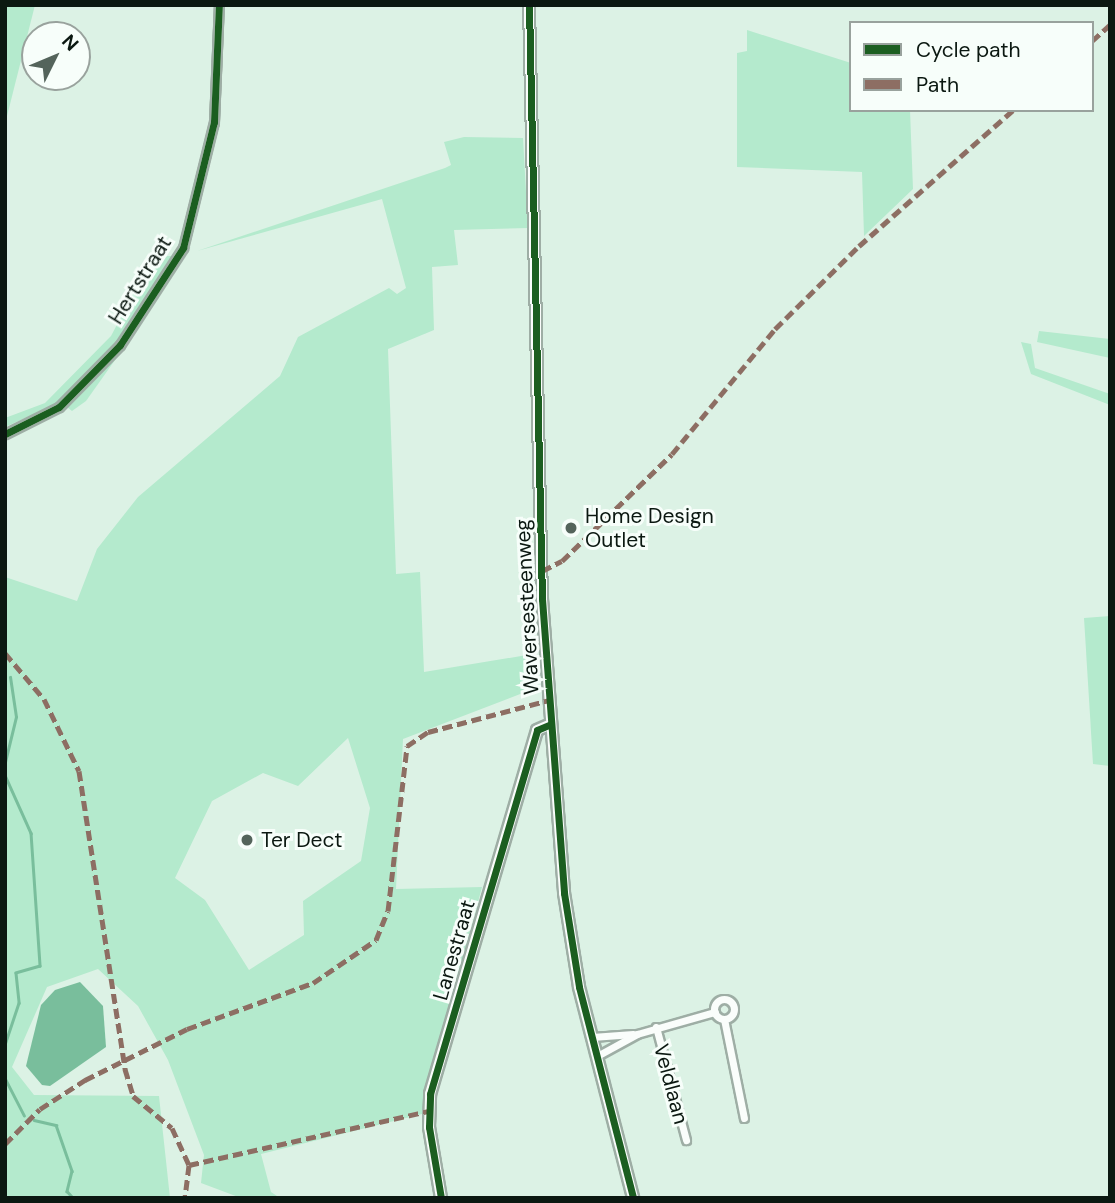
<!DOCTYPE html>
<style>
body{margin:0}
#map{position:relative;width:1115px;height:1203px;overflow:hidden;background:#dcf2e5;font-family:"DM Sans",sans-serif}
div>[style]{position:absolute}
.green>*{inset:0;background:#b4eacd}
.water>*{inset:0;background:#79be9c}
.stream>*{height:2.5px;margin:-1.25px;padding:0 1.25px;transform-origin:1.25px;border-radius:1.25px;background:#79be9c}
.roads{filter:drop-shadow(2px 0 #9eaea5) drop-shadow(-2px 0 #9eaea5) drop-shadow(0 2px #9eaea5) drop-shadow(0 -2px #9eaea5)}
.street>*{height:7px;margin:-3.5px;padding:0 3.5px;transform-origin:3.5px;border-radius:3.5px;background:#fafdfb}
.street>.ring{margin:-3.5px;padding:0;box-sizing:content-box;background:none;border:7px solid #fafdfb;border-radius:50%}
.secondary>*{height:10px;margin:-5px;padding:0 5px;transform-origin:5px;border-radius:5px;background:#fafdfb}
.primary>*{height:10px;margin:-5px;padding:0 5px;transform-origin:5px;border-radius:5px;background:#fafdfb}
.quiet>*{height:5px;margin-top:-2.5px;transform-origin:0;background:repeating-linear-gradient(90deg,#8d6e63 0 10px,transparent 0 15px)}
.cycleway>*{height:7px;margin:-3.5px;padding:0 3.5px;transform-origin:3.5px;border-radius:3.5px;background:#1b5e20}
.dots>*{width:19px;height:19px;translate:-50% -50%;box-sizing:border-box;border:4px solid #f7fefa;border-radius:50%}
span{translate:-50% -50%;white-space:nowrap;text-align:center;line-height:1.15;-webkit-text-stroke:6px #f7fefa;paint-order:stroke}
.street-label{font-size:21px;color:#0b1811}
.poi-label{font-size:21px;color:#0b1811}
.left{translate:0 -50%;text-align:left}
.frame{position:absolute;inset:0;border:7px solid #0b1811;pointer-events:none}
.legend{position:absolute;left:849px;top:21px;width:245px;height:91px;box-sizing:border-box;background:#f7fefa;border:2px solid #99a29d;margin:0;padding:9px 12px;list-style:none;font-size:21px;color:#0b1811}
.legend li{display:flex;align-items:center;gap:14px;height:35px}
.legend b{width:35px;border:2px solid #99a29d}
.north{position:absolute;left:21px;top:21px;width:70px;height:70px;box-sizing:border-box;background:#f7fefa;border:2px solid #99a29d;border-radius:50%;rotate:47deg;font-size:19px;font-weight:700;line-height:28px;text-align:center;color:#0b1811}
.north::after{content:'';display:block;margin:auto;width:24px;height:32px;background:#54645b;clip-path:polygon(50% 0,100% 100%,50% 72%,0 100%)}
</style>
<div id="map">
<div class="green">
<i style="clip-path:polygon(5px 5px,35px 5px,5px 124px)"></i>
<i style="clip-path:polygon(747px 30px,851px 63px,851px 110px,910px 110px,913px 189px,864px 236px,862px 172px,737px 167px,737px 53px,747px 51px)"></i>
<i style="clip-path:polygon(evenodd,464px 137px,523px 138px,528px 228px,454px 230px,458px 265px,432px 267px,434px 330px,388px 349px,396px 574px,420px 572px,424px 672px,527px 655px,528px 691px,403px 739px,396px 889px,482px 887px,422px 1114px,261px 1154px,271px 1192px,280px 1198px,241px 1198px,201px 1183px,204px 1155px,168px 1060px,138px 1006px,98px 969px,47px 987px,12px 1067px,34px 1095px,159px 1096px,170px 1198px,5px 1198px,5px 577px,77px 601px,97px 549px,138px 497px,280px 376px,298px 337px,389px 288px,397px 294px,406px 288px,382px 199px,197px 251px,445px 168px,451px 165px,444px 142px,464px 137px,348px 738px,370px 808px,361px 861px,303px 901px,304px 935px,249px 970px,205px 900px,175px 878px,212px 801px,263px 773px,298px 786px,348px 738px)"></i>
<i style="clip-path:polygon(167px 256px,174px 256px,124px 336px,63px 401px,5px 427px,5px 418px,45px 403px,111px 336px,139px 283px)"></i>
<i style="clip-path:polygon(1039px 331px,1110px 339px,1110px 358px,1037px 342px)"></i>
<i style="clip-path:polygon(1021px 342px,1031px 344px,1035px 368px,1110px 394px,1110px 405px,1031px 374px)"></i>
<i style="clip-path:polygon(125px 346px,86px 401px,72px 411px,67px 407px)"></i>
<i style="clip-path:polygon(1110px 616px,1110px 766px,1093px 764px,1084px 618px)"></i>
</div>
<div class="water">
<i style="clip-path:polygon(80px 982px,103px 1006px,106px 1047px,50px 1086px,42px 1085px,26px 1066px,41px 1005px,55px 990px)"></i>
</div>
<div class="stream">
<i style="left:5px;top:762px;width:46px;rotate:-76.3deg"></i>
<i style="left:16px;top:717px;width:40px;rotate:-98.5deg"></i>
<i style="left:5px;top:775px;width:64px;rotate:65.9deg"></i>
<i style="left:31px;top:833px;width:133px;rotate:86.1deg"></i>
<i style="left:40px;top:966px;width:25px;rotate:164deg"></i>
<i style="left:16px;top:973px;width:30px;rotate:84deg"></i>
<i style="left:19px;top:1003px;width:44px;rotate:108.4deg"></i>
<i style="left:5px;top:1078px;width:42px;rotate:62.8deg"></i>
<i style="left:34px;top:1120px;width:23px;rotate:13deg"></i>
<i style="left:56px;top:1125px;width:49px;rotate:70.8deg"></i>
<i style="left:72px;top:1171px;width:21px;rotate:104deg"></i>
<i style="left:67px;top:1191px;width:9px;rotate:49deg"></i>
</div>
<div class="roads">
<div class="street">
<i style="left:5px;top:434px;width:60px;rotate:-26.6deg"></i>
<i style="left:59px;top:407px;width:87px;rotate:-45.5deg"></i>
<i style="left:120px;top:345px;width:116px;rotate:-57deg"></i>
<i style="left:183px;top:248px;width:130px;rotate:-76.2deg"></i>
<i style="left:214px;top:122px;width:117px;rotate:-87.6deg"></i>
<i class="ring" style="left:714px;top:999px;width:13px;height:13px"></i>
<i style="left:724px;top:1019px;width:101px;rotate:78.6deg"></i>
<i style="left:656px;top:1027px;width:117px;rotate:75.1deg"></i>
<i style="left:592px;top:1037px;width:41px;rotate:-4.2deg"></i>
<i style="left:597px;top:1056px;width:46px;rotate:-28.8deg"></i>
<i style="left:637px;top:1034px;width:81px;rotate:-15.8deg"></i>
</div>
<div class="secondary">
<i style="left:441px;top:1198px;width:72px;rotate:-99.6deg"></i>
<i style="left:429px;top:1127px;width:33px;rotate:-88deg"></i>
<i style="left:430px;top:1094px;width:379px;rotate:-73.6deg"></i>
<i style="left:537px;top:730px;width:15px;rotate:-23deg"></i>
</div>
<div class="primary">
<i style="left:529px;top:5px;width:594px;rotate:88.75deg"></i>
<i style="left:542px;top:599px;width:295px;rotate:85.7deg"></i>
<i style="left:564px;top:893px;width:95px;rotate:80.9deg"></i>
<i style="left:579px;top:987px;width:218px;rotate:75.6deg"></i>
</div>
</div>
<div class="quiet">
<i style="left:1092px;top:41px;width:24px;rotate:-42deg"></i>
<i style="left:542px;top:571px;width:22px;rotate:-27deg"></i>
<i style="left:562px;top:561px;width:153px;rotate:-44.2deg"></i>
<i style="left:672px;top:454px;width:162px;rotate:-50.5deg"></i>
<i style="left:775px;top:329px;width:118px;rotate:-44.7deg"></i>
<i style="left:859px;top:246px;width:205px;rotate:-41.4deg"></i>
<i style="left:5px;top:653px;width:60px;rotate:49.7deg"></i>
<i style="left:44px;top:699px;width:80px;rotate:64.1deg"></i>
<i style="left:79px;top:771px;width:302px;rotate:81.2deg"></i>
<i style="left:125px;top:1069px;width:28px;rotate:73deg"></i>
<i style="left:133px;top:1096px;width:50px;rotate:39.4deg"></i>
<i style="left:172px;top:1128px;width:41px;rotate:65.3deg"></i>
<i style="left:189px;top:1165px;width:33px;rotate:97deg"></i>
<i style="left:5px;top:1144px;width:49px;rotate:-45deg"></i>
<i style="left:40px;top:1109px;width:54px;rotate:-32.8deg"></i>
<i style="left:85px;top:1080px;width:114px;rotate:-26.6deg"></i>
<i style="left:187px;top:1029px;width:134px;rotate:-20.1deg"></i>
<i style="left:313px;top:983px;width:76px;rotate:-34.3deg"></i>
<i style="left:376px;top:940px;width:31px;rotate:-68deg"></i>
<i style="left:388px;top:911px;width:166px;rotate:-83.4deg"></i>
<i style="left:407px;top:746px;width:25px;rotate:-34deg"></i>
<i style="left:428px;top:732px;width:125px;rotate:-14.8deg"></i>
<i style="left:189px;top:1165px;width:246px;rotate:-12.7deg"></i>
</div>
<div class="cycleway">
<i style="left:529px;top:5px;width:594px;rotate:88.75deg"></i>
<i style="left:542px;top:599px;width:295px;rotate:85.7deg"></i>
<i style="left:564px;top:893px;width:95px;rotate:80.9deg"></i>
<i style="left:579px;top:987px;width:218px;rotate:75.6deg"></i>
<i style="left:5px;top:434px;width:60px;rotate:-26.6deg"></i>
<i style="left:59px;top:407px;width:87px;rotate:-45.5deg"></i>
<i style="left:120px;top:345px;width:116px;rotate:-57deg"></i>
<i style="left:183px;top:248px;width:130px;rotate:-76.2deg"></i>
<i style="left:214px;top:122px;width:117px;rotate:-87.6deg"></i>
<i style="left:441px;top:1198px;width:72px;rotate:-99.6deg"></i>
<i style="left:429px;top:1127px;width:33px;rotate:-88deg"></i>
<i style="left:430px;top:1094px;width:379px;rotate:-73.6deg"></i>
<i style="left:537px;top:730px;width:15px;rotate:-23deg"></i>
</div>
<div class="dots">
<i style="left:571px;top:528px;background:#54645b"></i>
<i style="left:247px;top:840px;background:#54645b"></i>
</div>
<div class="street-label">
<span style="left:140px;top:280px;rotate:-58deg">Hertstraat</span>
<span style="left:527px;top:607px;rotate:-93deg">Waversesteenweg</span>
<span style="left:454px;top:950px;rotate:-74deg">Lanestraat</span>
<span style="left:671px;top:1084px;rotate:75deg">Veldlaan</span>
</div>
<div class="poi-label">
<span class="left" style="left:585px;top:528px">Home Design<br>Outlet</span>
<span class="left" style="left:261px;top:840px">Ter Dect</span>
</div>
<div class="frame"></div>
<ul class="legend">
<li><b style="height:9px;background:#1b5e20"></b>Cycle path</li>
<li><b style="height:9px;background:#8d6e63"></b>Path</li>
</ul>
<div class="north">N</div>
</div>
